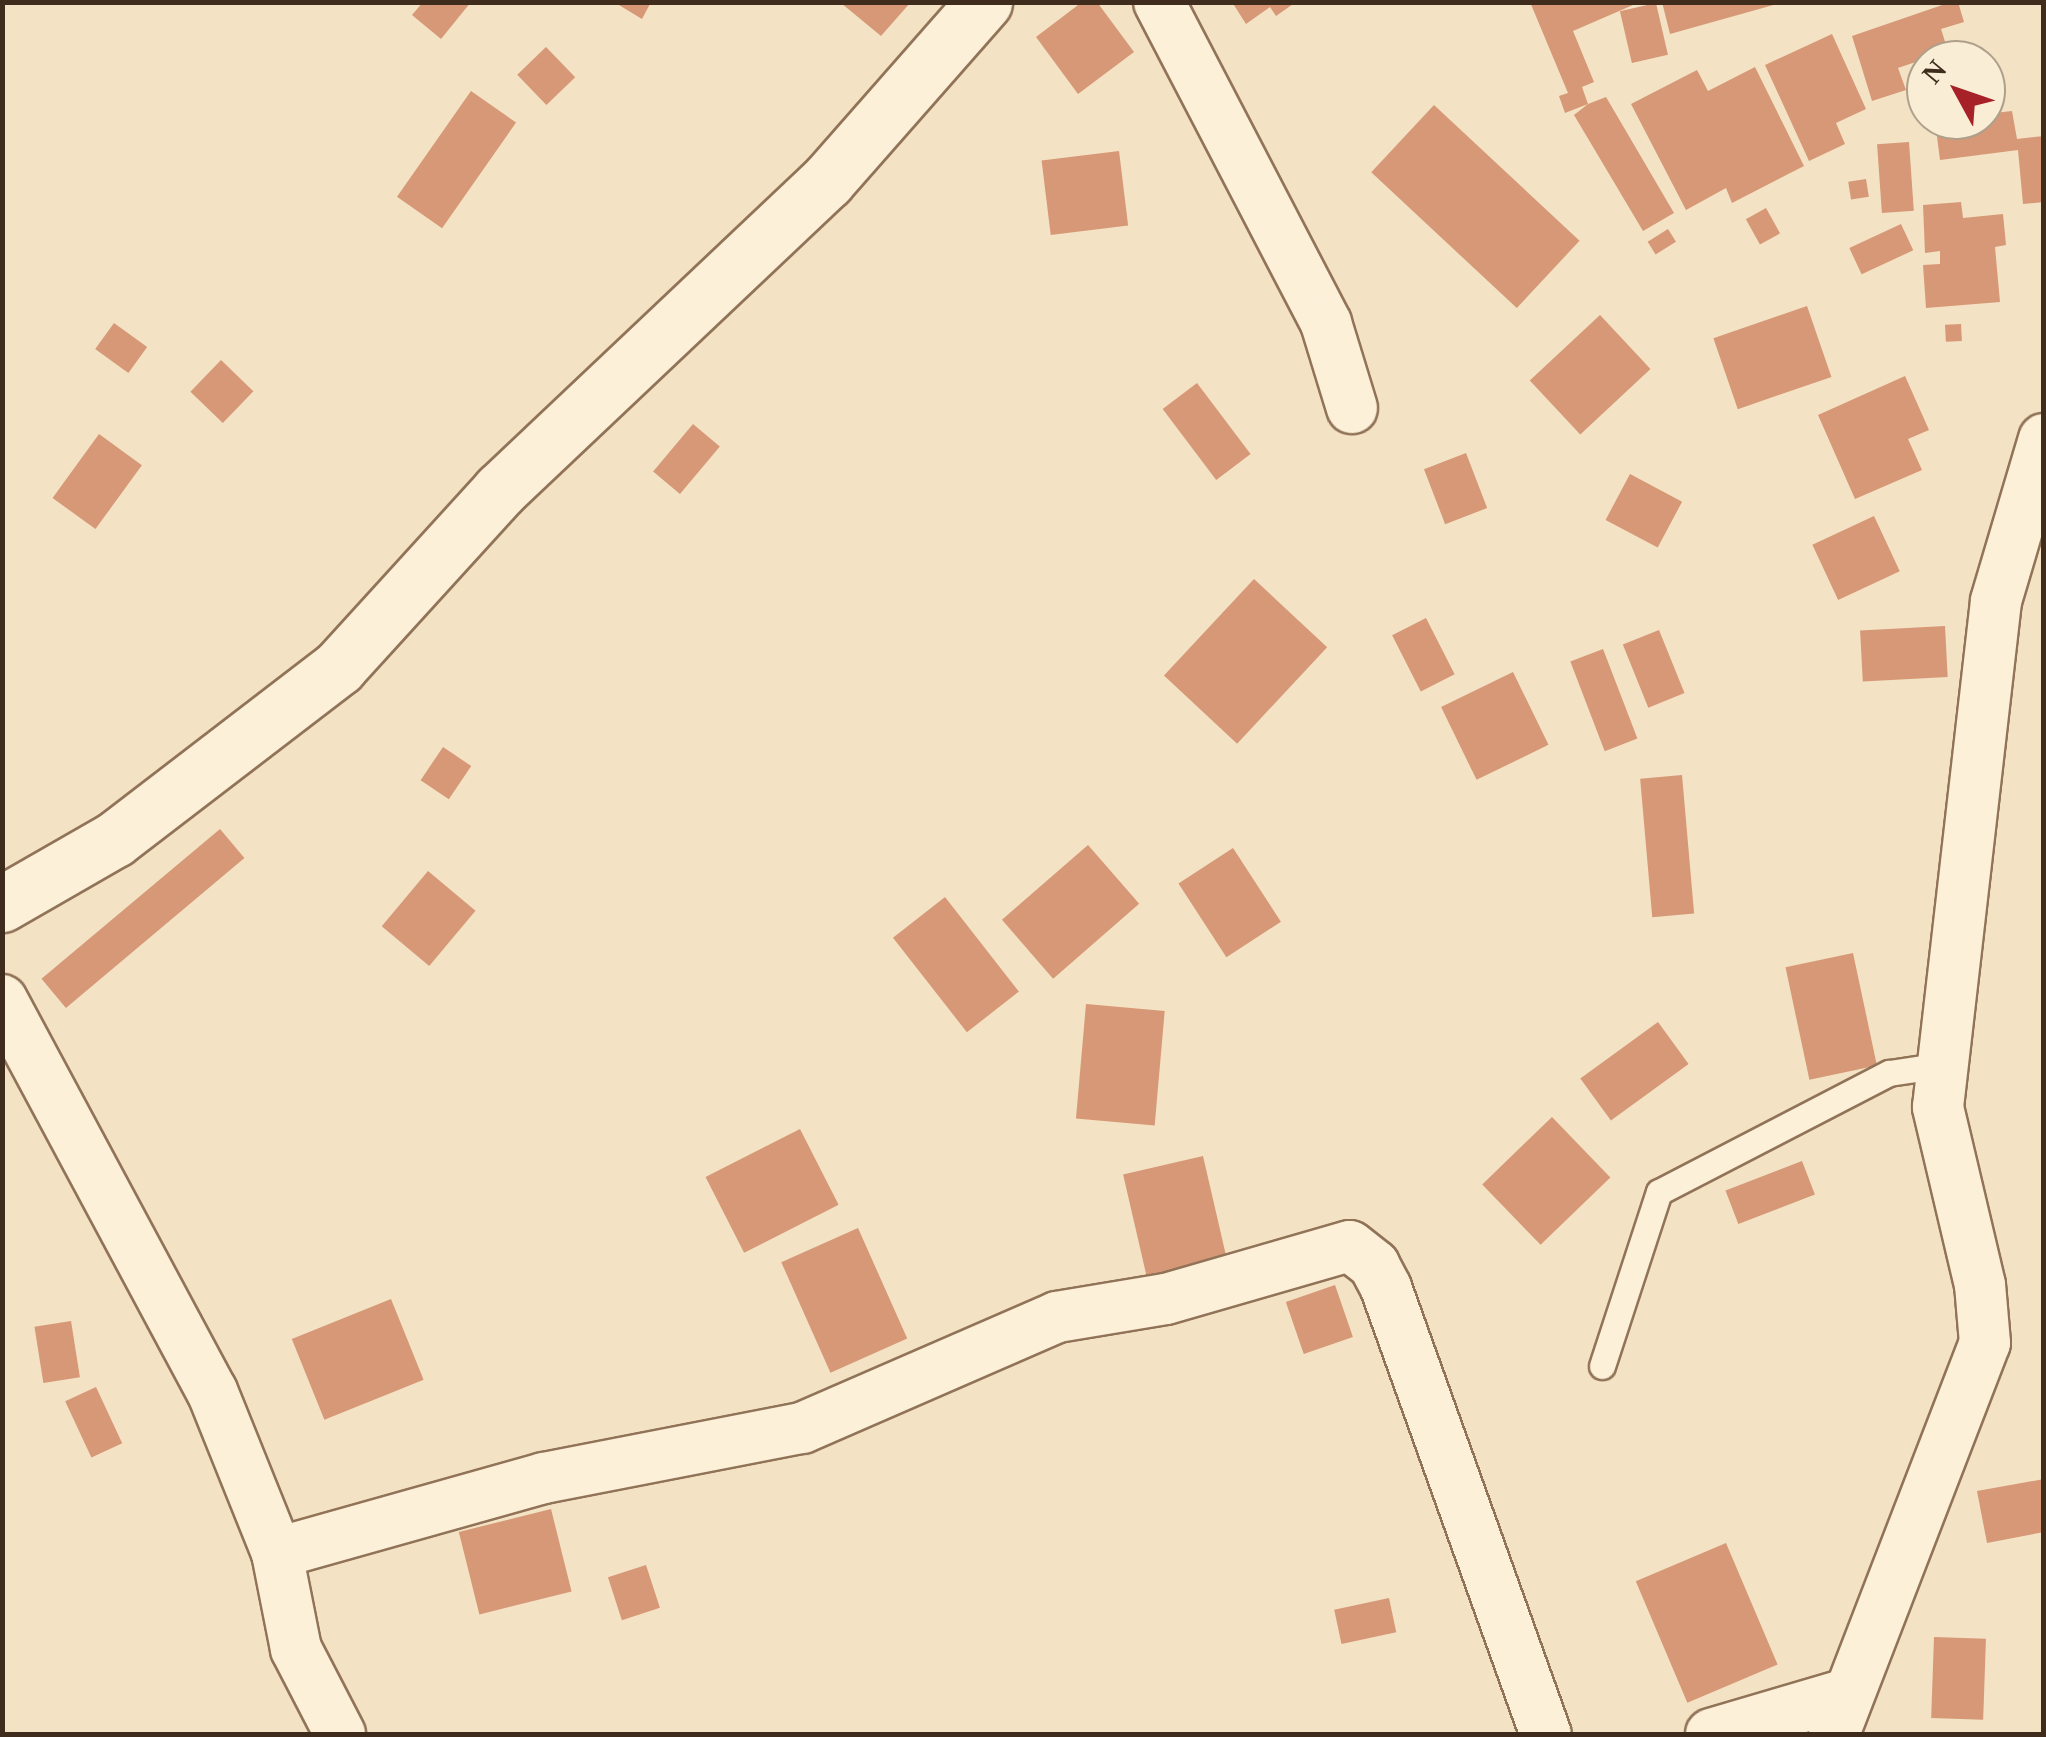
<!DOCTYPE html>
<style>
body{margin:0}
#map{position:relative;width:2046px;height:1737px;overflow:hidden;background:#f3e2c4;font-family:Georgia,serif}
div>[style]{position:absolute}
.building>*{inset:0;background:#d69876;transform-origin:0 0}
.roads{filter:drop-shadow(2px 0 #917358) drop-shadow(-2px 0 #917358) drop-shadow(0 2px #917358) drop-shadow(0 -2px #917358)}
.service>*{height:25px;margin:-12.5px;padding:0 12.5px;transform-origin:12.5px;border-radius:12.5px;background:#fcf0d9}
.minor>*{height:50px;margin:-25px;padding:0 25px;transform-origin:25px;border-radius:25px;background:#fcf0d9}
.tertiary>*{height:55px;margin:-27.5px;padding:0 27.5px;transform-origin:27.5px;border-radius:27.5px;background:#fcf0d9}
span{translate:-50% -50%;white-space:nowrap;text-align:center;line-height:1.15;-webkit-text-stroke:8px #f9edd5;paint-order:stroke}
.frame{position:absolute;inset:0;border:5px solid #3f2c1d;pointer-events:none}
.north{position:absolute;left:1906px;top:40px;width:100px;height:100px;box-sizing:border-box;background:#f9edd5;border:2px solid #afa08b;border-radius:50%;rotate:310deg;font-size:28px;font-weight:700;line-height:40px;text-align:center;color:#3f2c1d}
.north::after{content:'';display:block;margin:auto;width:35px;height:45px;background:#a72129;clip-path:polygon(50% 0,100% 100%,50% 72%,0 100%)}
</style>
<div id="map">
<div class="building">
<i style="clip-path:polygon(423px 2px,471px 2px,441px 39px,412px 15px)"></i>
<i style="clip-path:polygon(614px 2px,651px 2px,642px 19px)"></i>
<i style="clip-path:polygon(1082px 2px,1097px 2px,1134px 52px,1078px 94px,1036px 37px)"></i>
<i style="clip-path:polygon(1232px 2px,1296px 2px,1276px 16px,1270px 7px,1246px 24px)"></i>
<i style="clip-path:polygon(1530px 2px,1640px 2px,1573px 31px,1594px 82px,1582px 87px,1588px 104px,1606px 97px,1674px 213px,1643px 231px,1574px 115px,1588px 104px,1565px 113px,1559px 96px,1568px 93px)"></i>
<i style="clip-path:polygon(1662px 2px,1777px 2px,1777px 4px,1670px 34px)"></i>
<i style="clip-path:polygon(1951px 2px,1958px 2px,1964px 22px,1941px 29px,1948px 51px,1898px 68px,1906px 90px,1872px 101px,1852px 36px)"></i>
<i style="clip-path:polygon(841px 3px,910px 3px,881px 36px)"></i>
<i style="left:1656px;top:3px;width:53px;height:37px;rotate:77deg"></i>
<i style="clip-path:polygon(1832px 34px,1866px 109px,1836px 123px,1845px 144px,1809px 161px,1765px 65px)"></i>
<i style="left:546px;top:47px;width:42px;height:40px;rotate:46deg"></i>
<i style="clip-path:polygon(1755px 67px,1804px 166px,1732px 203px,1726px 188px,1686px 210px,1631px 104px,1697px 70px,1708px 91px)"></i>
<i style="left:471px;top:91px;width:55px;height:129px;rotate:35deg"></i>
<i style="left:1434px;top:105px;width:199px;height:92px;rotate:43deg"></i>
<i style="clip-path:polygon(2012px 111px,2017px 139px,2044px 136px,2044px 202px,2023px 204px,2018px 150px,1940px 160px,1935px 121px,1986px 120px,1986px 114px)"></i>
<i style="left:1909px;top:142px;width:69px;height:32px;rotate:86deg"></i>
<i style="left:1119px;top:151px;width:75px;height:78px;rotate:83deg"></i>
<i style="left:1866px;top:179px;width:18px;height:18px;rotate:81deg"></i>
<i style="clip-path:polygon(1961px 202px,1963px 218px,2003px 214px,2006px 245px,1995px 247px,2000px 302px,1926px 308px,1923px 265px,1940px 264px,1940px 251px,1925px 253px,1923px 205px)"></i>
<i style="left:1766px;top:208px;width:29px;height:23px;rotate:61deg"></i>
<i style="left:1901px;top:224px;width:29px;height:57px;rotate:65deg"></i>
<i style="left:1668px;top:229px;width:15px;height:24px;rotate:58deg"></i>
<i style="left:1807px;top:306px;width:75px;height:99px;rotate:71deg"></i>
<i style="left:1600px;top:315px;width:74px;height:96px;rotate:47deg"></i>
<i style="left:114px;top:323px;width:41px;height:32px;rotate:36deg"></i>
<i style="left:1961px;top:324px;width:17px;height:16px;rotate:87deg"></i>
<i style="left:221px;top:360px;width:45px;height:44px;rotate:44deg"></i>
<i style="clip-path:polygon(1905px 376px,1929px 430px,1908px 439px,1922px 470px,1855px 499px,1818px 415px)"></i>
<i style="left:1197px;top:383px;width:89px;height:43px;rotate:53deg"></i>
<i style="left:693px;top:424px;width:35px;height:62px;rotate:40deg"></i>
<i style="left:99px;top:434px;width:53px;height:79px;rotate:36deg"></i>
<i style="left:1466px;top:453px;width:59px;height:45px;rotate:69deg"></i>
<i style="left:1630px;top:474px;width:59px;height:52px;rotate:28deg"></i>
<i style="left:1874px;top:516px;width:61px;height:68px;rotate:65deg"></i>
<i style="left:1254px;top:579px;width:100px;height:132px;rotate:43deg"></i>
<i style="left:1426px;top:618px;width:63px;height:38px;rotate:63deg"></i>
<i style="left:1945px;top:626px;width:51px;height:85px;rotate:87deg"></i>
<i style="left:1659px;top:630px;width:68px;height:39px;rotate:68deg"></i>
<i style="left:1603px;top:649px;width:96px;height:35px;rotate:69deg"></i>
<i style="left:1513px;top:672px;width:81px;height:80px;rotate:64deg"></i>
<i style="left:443px;top:747px;width:34px;height:40px;rotate:34deg"></i>
<i style="left:1682px;top:775px;width:139px;height:42px;rotate:85deg"></i>
<i style="left:220px;top:829px;width:38px;height:233px;rotate:50deg"></i>
<i style="left:1088px;top:845px;width:78px;height:114px;rotate:49deg"></i>
<i style="left:1233px;top:848px;width:88px;height:65px;rotate:57deg"></i>
<i style="left:428px;top:871px;width:62px;height:72px;rotate:40deg"></i>
<i style="left:945px;top:897px;width:120px;height:66px;rotate:52deg"></i>
<i style="left:1853px;top:953px;width:115px;height:69px;rotate:78deg"></i>
<i style="left:1086px;top:1004px;width:79px;height:115px;rotate:5deg"></i>
<i style="left:1658px;top:1022px;width:52px;height:96px;rotate:54deg"></i>
<i style="left:1552px;top:1117px;width:84px;height:97px;rotate:46deg"></i>
<i style="left:800px;top:1129px;width:85px;height:106px;rotate:63deg"></i>
<i style="left:1203px;top:1156px;width:105px;height:82px;rotate:77deg"></i>
<i style="left:1802px;top:1161px;width:36px;height:82px;rotate:69deg"></i>
<i style="left:858px;top:1228px;width:121px;height:84px;rotate:66deg"></i>
<i style="left:1335px;top:1285px;width:55px;height:52px;rotate:71deg"></i>
<i style="left:391px;top:1299px;width:87px;height:107px;rotate:68deg"></i>
<i style="left:71px;top:1321px;width:57px;height:37px;rotate:81deg"></i>
<i style="left:96px;top:1387px;width:62px;height:34px;rotate:65deg"></i>
<i style="clip-path:polygon(2044px 1479px,2044px 1532px,1987px 1543px,1977px 1491px)"></i>
<i style="left:551px;top:1509px;width:85px;height:95px;rotate:76deg"></i>
<i style="left:1726px;top:1543px;width:132px;height:98px;rotate:67deg"></i>
<i style="left:646px;top:1565px;width:45px;height:40px;rotate:72deg"></i>
<i style="left:1389px;top:1598px;width:35px;height:56px;rotate:78deg"></i>
<i style="left:1934px;top:1637px;width:52px;height:81px;rotate:2deg"></i>
</div>
<div class="roads">
<div class="service">
<i style="left:1602px;top:1366px;width:183px;rotate:-71.9deg"></i>
<i style="left:1659px;top:1192px;width:259px;rotate:-27.4deg"></i>
<i style="left:1889px;top:1073px;width:55px;rotate:-8.4deg"></i>
</div>
<div class="minor">
<i style="left:1159px;top:2px;width:362px;rotate:62.5deg"></i>
<i style="left:1326px;top:323px;width:89px;rotate:73deg"></i>
<i style="left:2px;top:1000px;width:444px;rotate:61.8deg"></i>
<i style="left:212px;top:1391px;width:175px;rotate:68.1deg"></i>
<i style="left:277px;top:1553px;width:98px;rotate:78.8deg"></i>
<i style="left:296px;top:1649px;width:96px;rotate:62.6deg"></i>
<i style="left:277px;top:1553px;width:277px;rotate:-15.7deg"></i>
<i style="left:544px;top:1478px;width:263px;rotate:-11deg"></i>
<i style="left:802px;top:1428px;width:278px;rotate:-23.5deg"></i>
<i style="left:1057px;top:1317px;width:110px;rotate:-9.4deg"></i>
<i style="left:1166px;top:1299px;width:191px;rotate:-16.1deg"></i>
<i style="left:1350px;top:1246px;width:31px;rotate:38deg"></i>
<i style="left:1374px;top:1265px;width:26px;rotate:62deg"></i>
<i style="left:1386px;top:1288px;width:474px;rotate:70.3deg"></i>
<i style="left:1711px;top:1734px;width:142px;rotate:-16.4deg"></i>
<i style="left:1834px;top:1734px;width:419px;rotate:-68.9deg"></i>
<i style="left:1985px;top:1343px;width:58px;rotate:-94.9deg"></i>
<i style="left:1980px;top:1285px;width:183px;rotate:-103.3deg"></i>
<i style="left:1938px;top:1107px;width:509px;rotate:-83.46deg"></i>
<i style="left:1996px;top:601px;width:169px;rotate:-73.5deg"></i>
</div>
<div class="tertiary">
<i style="left:2px;top:904px;width:130px;rotate:-29.9deg"></i>
<i style="left:115px;top:839px;width:282px;rotate:-37.5deg"></i>
<i style="left:339px;top:667px;width:239px;rotate:-47.7deg"></i>
<i style="left:500px;top:490px;width:450px;rotate:-43.4deg"></i>
<i style="left:827px;top:181px;width:238px;rotate:-48.7deg"></i>
</div>
</div>
<div class="frame"></div>
<div class="north">N</div>
</div>
